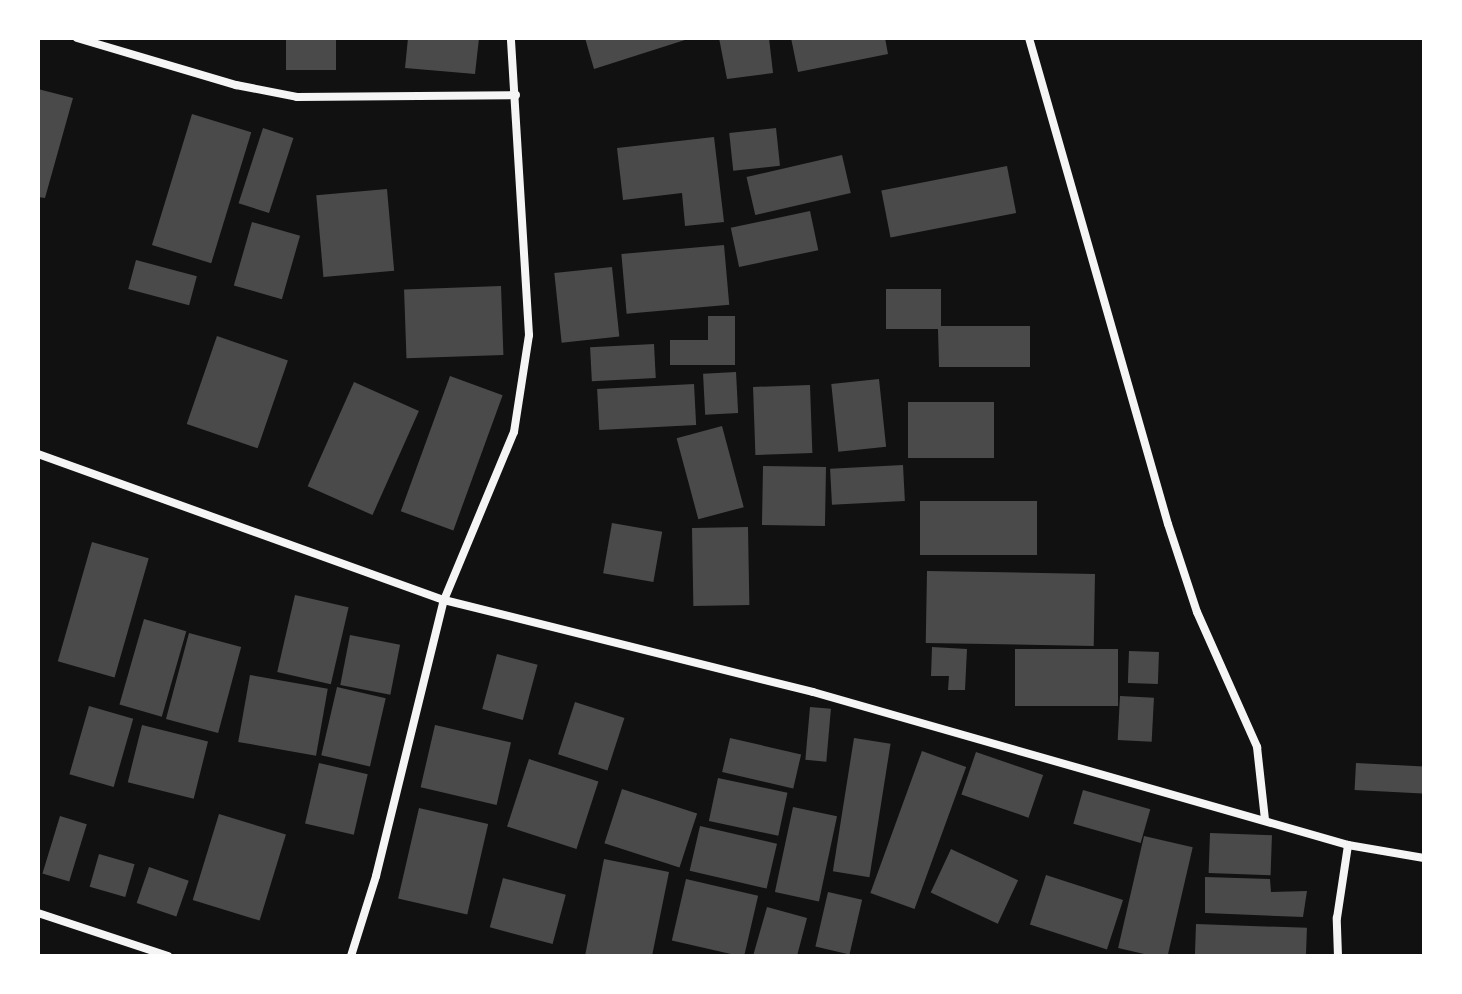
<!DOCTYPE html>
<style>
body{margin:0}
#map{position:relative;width:1462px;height:994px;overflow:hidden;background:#111;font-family:"Sofia Sans Condensed",sans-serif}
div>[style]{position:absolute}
.building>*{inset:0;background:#4a4a4a;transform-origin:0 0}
.minor>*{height:8px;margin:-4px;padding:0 4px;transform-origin:4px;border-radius:4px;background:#f5f5f5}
span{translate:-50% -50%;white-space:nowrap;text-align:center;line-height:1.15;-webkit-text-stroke:6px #fff;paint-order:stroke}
.frame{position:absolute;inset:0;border:40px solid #fff;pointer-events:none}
</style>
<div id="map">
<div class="building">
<i style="left:286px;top:38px;width:50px;height:32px"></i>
<i style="clip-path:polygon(408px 38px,479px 38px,475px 74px,405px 68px)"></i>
<i style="clip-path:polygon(585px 38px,687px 38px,688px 39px,594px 69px)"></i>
<i style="clip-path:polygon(719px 38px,769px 38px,773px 73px,727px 79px)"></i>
<i style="clip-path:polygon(791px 38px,885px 38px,888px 54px,798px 72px)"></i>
<i style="clip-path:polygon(38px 89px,73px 98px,45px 198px,38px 197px)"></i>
<i style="left:192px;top:114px;width:62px;height:137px;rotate:17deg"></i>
<i style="left:263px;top:128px;width:32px;height:79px;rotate:18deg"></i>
<i style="left:776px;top:128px;width:38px;height:47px;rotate:84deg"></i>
<i style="clip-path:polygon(714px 137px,724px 222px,685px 226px,682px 193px,623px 200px,617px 148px)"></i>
<i style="left:842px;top:155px;width:39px;height:98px;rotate:77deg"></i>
<i style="left:1007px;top:166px;width:48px;height:128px;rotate:79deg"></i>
<i style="left:387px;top:189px;width:82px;height:71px;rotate:85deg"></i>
<i style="left:810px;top:211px;width:40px;height:81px;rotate:78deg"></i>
<i style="left:252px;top:222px;width:50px;height:66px;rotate:16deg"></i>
<i style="left:724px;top:245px;width:60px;height:103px;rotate:85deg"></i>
<i style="left:136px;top:260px;width:63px;height:30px;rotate:15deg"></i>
<i style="left:612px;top:267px;width:70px;height:58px;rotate:84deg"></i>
<i style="left:501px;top:286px;width:69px;height:97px;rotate:88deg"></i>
<i style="clip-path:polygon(886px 289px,941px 289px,941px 326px,1030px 326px,1030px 367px,939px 367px,938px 329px,886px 329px)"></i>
<i style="clip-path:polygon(708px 316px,735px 316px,735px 365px,670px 365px,670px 340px,708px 340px)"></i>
<i style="left:217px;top:336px;width:75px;height:93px;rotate:19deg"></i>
<i style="left:654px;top:344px;width:34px;height:64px;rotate:87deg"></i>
<i style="left:736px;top:372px;width:41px;height:33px;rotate:87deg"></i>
<i style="left:450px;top:376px;width:56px;height:144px;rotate:20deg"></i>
<i style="left:879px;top:379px;width:68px;height:48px;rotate:84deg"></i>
<i style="left:354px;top:382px;width:71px;height:114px;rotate:24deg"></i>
<i style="left:694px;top:384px;width:41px;height:97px;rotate:87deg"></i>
<i style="left:810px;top:385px;width:68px;height:57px;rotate:88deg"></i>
<i style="left:994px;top:402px;width:56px;height:86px;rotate:90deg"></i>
<i style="left:722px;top:426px;width:84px;height:47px;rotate:75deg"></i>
<i style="left:903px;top:465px;width:36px;height:73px;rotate:87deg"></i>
<i style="left:763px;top:466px;width:63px;height:59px;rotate:1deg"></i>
<i style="left:920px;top:501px;width:117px;height:54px"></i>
<i style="left:612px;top:523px;width:51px;height:51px;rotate:10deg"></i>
<i style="left:748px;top:527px;width:78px;height:56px;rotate:89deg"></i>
<i style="left:92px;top:542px;width:59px;height:124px;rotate:16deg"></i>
<i style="left:927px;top:571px;width:168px;height:72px;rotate:1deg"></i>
<i style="left:295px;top:595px;width:55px;height:79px;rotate:13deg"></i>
<i style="left:144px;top:619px;width:44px;height:89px;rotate:16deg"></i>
<i style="left:189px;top:633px;width:54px;height:89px;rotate:15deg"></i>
<i style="left:350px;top:635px;width:51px;height:51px;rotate:11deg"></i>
<i style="clip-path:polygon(932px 647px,967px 649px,965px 690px,948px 690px,949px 676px,931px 676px)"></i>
<i style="left:1015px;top:649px;width:103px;height:57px"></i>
<i style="left:1129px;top:651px;width:30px;height:32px;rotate:2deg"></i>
<i style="left:497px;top:654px;width:42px;height:57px;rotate:15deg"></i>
<i style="left:250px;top:675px;width:79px;height:68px;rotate:10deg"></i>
<i style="left:337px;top:687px;width:50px;height:70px;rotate:13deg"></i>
<i style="left:1120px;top:696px;width:34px;height:44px;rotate:3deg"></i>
<i style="left:575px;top:702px;width:52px;height:55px;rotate:18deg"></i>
<i style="left:89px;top:706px;width:46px;height:71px;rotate:16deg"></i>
<i style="left:810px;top:707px;width:21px;height:53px;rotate:5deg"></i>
<i style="left:142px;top:725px;width:68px;height:59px;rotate:14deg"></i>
<i style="left:435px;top:725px;width:78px;height:64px;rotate:13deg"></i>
<i style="left:730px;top:738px;width:73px;height:35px;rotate:13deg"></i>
<i style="left:854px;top:738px;width:37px;height:135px;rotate:9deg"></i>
<i style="left:922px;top:751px;width:47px;height:151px;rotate:20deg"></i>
<i style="left:976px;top:752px;width:71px;height:45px;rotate:19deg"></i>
<i style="left:529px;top:759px;width:73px;height:71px;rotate:18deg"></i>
<i style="left:319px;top:763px;width:50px;height:62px;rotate:13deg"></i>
<i style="left:1356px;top:763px;width:68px;height:27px;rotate:3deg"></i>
<i style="left:718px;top:778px;width:71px;height:44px;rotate:12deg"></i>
<i style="left:622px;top:789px;width:79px;height:57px;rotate:18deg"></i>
<i style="left:1083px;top:790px;width:70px;height:35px;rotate:16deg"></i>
<i style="left:793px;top:807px;width:45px;height:87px;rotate:12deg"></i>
<i style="left:419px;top:808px;width:71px;height:93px;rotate:13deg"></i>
<i style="left:219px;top:814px;width:70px;height:90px;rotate:17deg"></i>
<i style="left:60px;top:816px;width:28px;height:60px;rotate:17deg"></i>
<i style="left:700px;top:826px;width:79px;height:46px;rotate:13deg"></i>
<i style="left:1210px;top:833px;width:62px;height:40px;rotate:2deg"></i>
<i style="left:1144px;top:836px;width:50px;height:115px;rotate:13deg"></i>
<i style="left:951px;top:849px;width:74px;height:48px;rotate:25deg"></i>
<i style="left:99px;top:854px;width:37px;height:34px;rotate:16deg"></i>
<i style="clip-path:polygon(604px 859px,669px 872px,652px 956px,585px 956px)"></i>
<i style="left:149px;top:867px;width:42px;height:38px;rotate:19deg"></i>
<i style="left:1046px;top:875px;width:81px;height:52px;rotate:18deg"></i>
<i style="clip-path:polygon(1205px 877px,1270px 879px,1271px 892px,1307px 891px,1303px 917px,1205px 913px)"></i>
<i style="left:503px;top:878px;width:65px;height:51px;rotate:15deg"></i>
<i style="left:686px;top:879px;width:74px;height:63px;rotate:13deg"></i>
<i style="left:828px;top:892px;width:35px;height:56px;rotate:13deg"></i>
<i style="clip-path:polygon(767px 907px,807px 918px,797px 956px,753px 956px)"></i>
<i style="left:1196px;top:924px;width:111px;height:32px;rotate:2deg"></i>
</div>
<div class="minor">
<i style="left:77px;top:38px;width:166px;rotate:16.5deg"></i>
<i style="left:236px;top:85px;width:62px;rotate:11.1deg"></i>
<i style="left:297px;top:97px;width:219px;rotate:-0.5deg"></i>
<i style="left:1029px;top:38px;width:505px;rotate:74.04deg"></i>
<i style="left:1168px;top:524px;width:93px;rotate:71.8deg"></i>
<i style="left:1197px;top:612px;width:148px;rotate:66deg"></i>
<i style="left:1257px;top:747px;width:72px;rotate:83.7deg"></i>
<i style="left:38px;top:454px;width:431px;rotate:19.8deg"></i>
<i style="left:444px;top:600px;width:380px;rotate:14deg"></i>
<i style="left:813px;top:692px;width:556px;rotate:15.96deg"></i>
<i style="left:1348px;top:845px;width:77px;rotate:9.7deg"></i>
<i style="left:38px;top:913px;width:137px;rotate:18.3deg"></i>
<i style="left:351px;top:956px;width:84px;rotate:-72.6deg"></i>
<i style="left:376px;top:876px;width:284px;rotate:-76.2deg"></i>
<i style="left:444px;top:600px;width:182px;rotate:-67.4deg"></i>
<i style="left:514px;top:432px;width:98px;rotate:-81.2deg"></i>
<i style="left:529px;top:335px;width:298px;rotate:-93.5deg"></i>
<i style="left:1338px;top:956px;width:38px;rotate:-92deg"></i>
<i style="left:1337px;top:918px;width:74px;rotate:-81.4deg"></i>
</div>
<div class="frame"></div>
</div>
